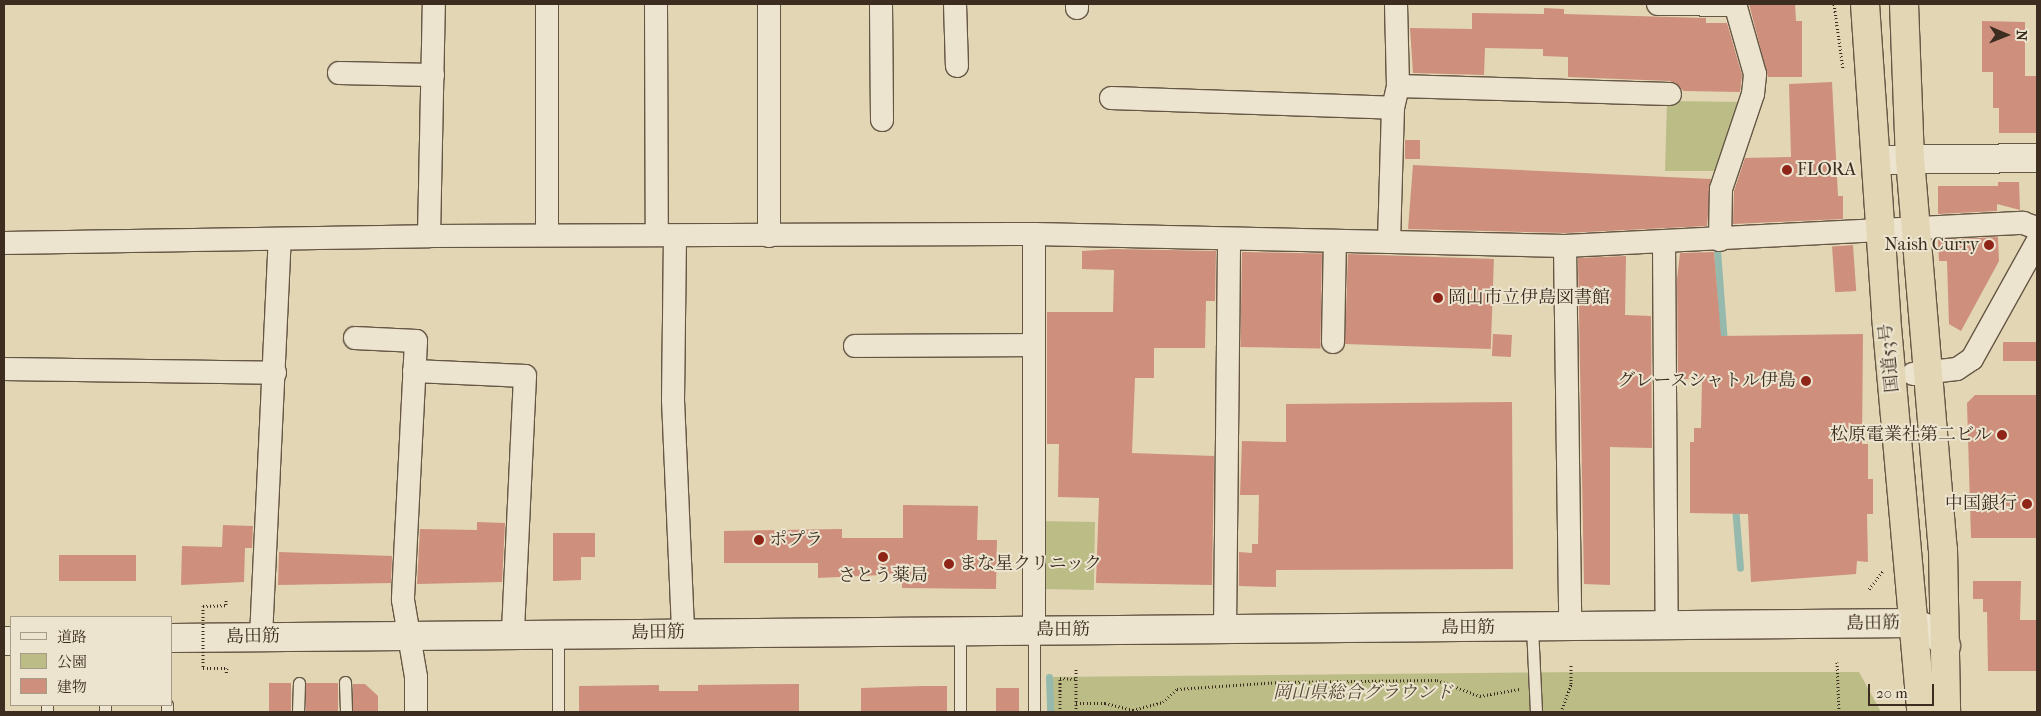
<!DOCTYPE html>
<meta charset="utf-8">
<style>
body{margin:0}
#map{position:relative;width:2041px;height:716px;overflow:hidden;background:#e2d6b4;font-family:"IM FELL French Canon","Noto Serif JP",serif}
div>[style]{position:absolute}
.green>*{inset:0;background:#bcbc87;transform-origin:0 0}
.stream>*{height:7px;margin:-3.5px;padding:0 3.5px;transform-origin:3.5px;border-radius:3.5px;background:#95b9ad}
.building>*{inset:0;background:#ce8f7d;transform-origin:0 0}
.path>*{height:3px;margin-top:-1.5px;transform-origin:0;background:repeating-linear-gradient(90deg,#3c2d20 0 1px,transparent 0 3.5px)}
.roads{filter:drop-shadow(1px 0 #665745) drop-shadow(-1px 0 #665745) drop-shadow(0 1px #665745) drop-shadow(0 -1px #665745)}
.service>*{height:11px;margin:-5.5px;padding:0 5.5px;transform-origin:5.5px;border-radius:5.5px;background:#ece4ce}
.minor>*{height:22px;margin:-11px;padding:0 11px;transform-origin:11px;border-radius:11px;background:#ece4ce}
.tertiary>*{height:28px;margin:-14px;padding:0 14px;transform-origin:14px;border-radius:14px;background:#ece4ce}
.trunk>*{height:28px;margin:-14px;padding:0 14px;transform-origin:14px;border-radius:14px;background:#e2d6b4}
.path-bridge>*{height:3px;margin-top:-1.5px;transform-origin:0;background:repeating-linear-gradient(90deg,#3c2d20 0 1px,transparent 0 3.5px)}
.dots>*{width:14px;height:14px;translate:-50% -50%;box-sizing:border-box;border:2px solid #ece4ce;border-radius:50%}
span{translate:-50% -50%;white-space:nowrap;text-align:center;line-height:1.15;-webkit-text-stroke:4px #ece4ce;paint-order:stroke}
.poi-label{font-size:18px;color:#3c2d20}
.left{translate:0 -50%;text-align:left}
.right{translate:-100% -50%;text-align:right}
.street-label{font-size:18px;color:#3c2d20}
.park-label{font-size:18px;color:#564a35;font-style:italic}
.frame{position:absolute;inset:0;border:5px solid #3c2d20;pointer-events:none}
.legend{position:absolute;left:10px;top:616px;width:162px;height:90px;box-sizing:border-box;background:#ece4ce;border:1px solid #a69b88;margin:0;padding:6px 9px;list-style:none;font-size:15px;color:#3c2d20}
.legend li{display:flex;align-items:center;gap:10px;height:25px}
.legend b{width:25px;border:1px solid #a69b88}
.north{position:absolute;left:1981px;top:10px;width:50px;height:50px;-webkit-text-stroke:4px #ece4ce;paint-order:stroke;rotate:91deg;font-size:14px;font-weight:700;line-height:20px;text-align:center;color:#3c2d20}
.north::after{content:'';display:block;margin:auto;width:18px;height:22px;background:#3c2d20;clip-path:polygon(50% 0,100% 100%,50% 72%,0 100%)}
.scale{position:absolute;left:1868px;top:684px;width:66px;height:22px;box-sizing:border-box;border:2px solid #3c2d20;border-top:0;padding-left:6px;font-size:15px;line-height:18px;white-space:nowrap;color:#3c2d20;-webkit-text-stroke:4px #ece4ce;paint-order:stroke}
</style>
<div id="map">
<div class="green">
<i style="clip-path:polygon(1667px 101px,1744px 102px,1719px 171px,1665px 171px)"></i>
<i style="left:1040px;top:521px;width:55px;height:68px;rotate:1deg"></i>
<i style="clip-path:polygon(1591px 672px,1859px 672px,1881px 712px,1051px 712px,1051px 677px)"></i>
</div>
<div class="stream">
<i style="left:1717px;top:250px;width:93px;rotate:85.7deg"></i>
<i style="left:1735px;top:506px;width:62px;rotate:85.4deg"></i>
<i style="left:1049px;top:677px;width:35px;rotate:88deg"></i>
</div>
<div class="building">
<i style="clip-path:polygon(1749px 4px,1795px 4px,1796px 21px,1802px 21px,1802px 77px,1768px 77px)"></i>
<i style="clip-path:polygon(1544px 8px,1564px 9px,1564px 14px,1706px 18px,1706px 23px,1727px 23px,1742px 75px,1740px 92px,1684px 91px,1670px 81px,1568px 77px,1568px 57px,1543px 56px,1543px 49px,1485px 48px,1484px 75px,1413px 73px,1410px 28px,1472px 29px,1472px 13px,1544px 14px)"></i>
<i style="clip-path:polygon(1982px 21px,2025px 22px,2025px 76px,2036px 76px,2037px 133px,1999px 133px,1999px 108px,1993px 108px,1993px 72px,1982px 72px)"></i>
<i style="clip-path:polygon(1832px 82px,1838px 196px,1843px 196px,1843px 219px,1733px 224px,1734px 191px,1745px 158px,1791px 157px,1789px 84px)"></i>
<i style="left:1405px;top:140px;width:15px;height:19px"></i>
<i style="clip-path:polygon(1413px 165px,1711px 179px,1707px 226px,1565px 233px,1408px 229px)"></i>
<i style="clip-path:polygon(1998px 182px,2019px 182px,2020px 210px,1997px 204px,1997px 211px,1938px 214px,1938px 186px,1998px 186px)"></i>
<i style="clip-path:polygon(1998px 237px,1999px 261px,1961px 331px,1949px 324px,1947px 261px,1939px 261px,1938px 240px)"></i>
<i style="left:1853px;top:245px;width:46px;height:21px;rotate:86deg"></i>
<i style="clip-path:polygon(1114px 249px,1216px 251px,1215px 301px,1206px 301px,1205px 348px,1154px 348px,1154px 378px,1135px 378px,1132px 453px,1214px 456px,1212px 585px,1096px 583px,1099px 498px,1058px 497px,1059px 444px,1047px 444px,1047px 312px,1113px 312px,1114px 270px,1082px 269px,1082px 251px)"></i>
<i style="left:1242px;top:252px;width:80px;height:95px;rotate:1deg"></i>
<i style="clip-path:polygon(1714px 252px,1721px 336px,1863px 334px,1862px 444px,1868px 444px,1868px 479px,1873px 479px,1873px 514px,1867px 514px,1868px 562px,1857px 561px,1856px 574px,1751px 582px,1748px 514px,1690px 513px,1690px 442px,1694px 442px,1694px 428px,1701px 428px,1702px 379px,1678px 379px,1677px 280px,1680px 253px)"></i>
<i style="left:1348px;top:254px;width:146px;height:90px;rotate:2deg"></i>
<i style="clip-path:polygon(1626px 256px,1625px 315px,1651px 316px,1652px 448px,1610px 447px,1610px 585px,1584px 584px,1578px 258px)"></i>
<i style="left:1493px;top:334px;width:19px;height:22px;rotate:3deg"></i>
<i style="left:2003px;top:342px;width:34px;height:19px"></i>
<i style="clip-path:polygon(1975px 395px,2037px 395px,2037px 538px,1971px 538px,1967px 403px)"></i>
<i style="clip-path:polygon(1512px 402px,1513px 569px,1276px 570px,1276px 587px,1239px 586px,1239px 552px,1252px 553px,1252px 544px,1258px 544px,1259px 495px,1240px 495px,1242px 441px,1286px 442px,1286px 404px)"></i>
<i style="clip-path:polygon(903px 505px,978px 506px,977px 540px,997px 540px,996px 589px,902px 588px,902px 574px,818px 578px,818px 563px,724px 563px,724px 531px,842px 529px,842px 538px,903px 538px)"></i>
<i style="clip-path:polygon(477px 522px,505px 523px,502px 582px,417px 584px,420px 529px,477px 530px)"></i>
<i style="clip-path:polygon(223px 525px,253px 526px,252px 548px,245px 548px,244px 582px,181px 585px,182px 546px,222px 547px)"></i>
<i style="clip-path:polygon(553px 533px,595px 533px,595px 557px,581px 557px,581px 580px,553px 581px)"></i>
<i style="clip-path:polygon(279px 552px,392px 556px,391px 583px,278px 585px)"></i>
<i style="left:136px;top:555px;width:26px;height:77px;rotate:90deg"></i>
<i style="clip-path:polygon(1973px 581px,2021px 581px,2020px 620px,2037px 620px,2037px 671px,1988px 671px,1987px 612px,1983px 612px,1983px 599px,1973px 599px)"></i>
<i style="left:269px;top:683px;width:22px;height:29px"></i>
<i style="left:306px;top:683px;width:32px;height:29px"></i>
<i style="clip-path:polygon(353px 684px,365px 684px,378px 696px,378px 712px,353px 712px)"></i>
<i style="clip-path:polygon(799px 684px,799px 712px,579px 712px,579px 686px,659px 685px,659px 691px,698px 691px,698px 685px)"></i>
<i style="clip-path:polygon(923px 686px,947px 686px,947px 712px,861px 712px,861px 688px)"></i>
<i style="left:996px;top:688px;width:23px;height:24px"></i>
</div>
<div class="path">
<i style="left:1834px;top:4px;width:66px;rotate:82.1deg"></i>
<i style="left:1869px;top:589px;width:23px;rotate:-52deg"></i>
<i style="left:203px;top:606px;width:23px;rotate:-2deg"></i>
<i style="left:226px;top:605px;width:5px;rotate:-90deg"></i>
<i style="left:1837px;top:662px;width:50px;rotate:87.7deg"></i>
<i style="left:203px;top:668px;width:24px"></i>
<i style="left:227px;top:668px;width:6px;rotate:99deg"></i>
<i style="left:1076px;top:703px;width:29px"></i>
<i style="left:1105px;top:703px;width:29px;rotate:14deg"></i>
<i style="left:1133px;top:710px;width:31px;rotate:-15deg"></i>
<i style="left:1163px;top:702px;width:19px;rotate:-43deg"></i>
<i style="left:1177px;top:689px;width:104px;rotate:-3.9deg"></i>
<i style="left:1281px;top:682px;width:156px;rotate:-0.7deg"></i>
<i style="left:1437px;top:680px;width:46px;rotate:20.4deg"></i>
<i style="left:1480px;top:696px;width:40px;rotate:-10deg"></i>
<i style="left:1060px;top:712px;width:34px;rotate:-90deg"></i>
<i style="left:1060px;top:678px;width:15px;rotate:4deg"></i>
<i style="left:1076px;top:712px;width:45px;rotate:-90deg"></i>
<i style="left:1561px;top:712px;width:30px;rotate:-70deg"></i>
<i style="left:1571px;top:684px;width:20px;rotate:-90deg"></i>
</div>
<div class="roads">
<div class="service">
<i style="left:1532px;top:627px;width:85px;rotate:87.3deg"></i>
<i style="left:1034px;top:630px;width:82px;rotate:90deg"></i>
<i style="left:960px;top:632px;width:80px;rotate:90deg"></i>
<i style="left:345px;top:682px;width:30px;rotate:88deg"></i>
<i style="left:105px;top:705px;width:7px;rotate:90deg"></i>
<i style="left:47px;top:712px;width:7px;rotate:-90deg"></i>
<i style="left:167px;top:712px;width:7px;rotate:-90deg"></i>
<i style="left:298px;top:712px;width:29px;rotate:-88deg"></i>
<i style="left:558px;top:712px;width:78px;rotate:-90deg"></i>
</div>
<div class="minor">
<i style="left:547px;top:4px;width:231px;rotate:90deg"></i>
<i style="left:656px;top:4px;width:231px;rotate:89.8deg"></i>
<i style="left:881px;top:4px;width:116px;rotate:89.5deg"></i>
<i style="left:955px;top:4px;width:62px;rotate:88.2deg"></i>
<i style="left:1077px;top:4px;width:4px;rotate:90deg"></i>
<i style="left:1658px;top:4px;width:77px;rotate:0.7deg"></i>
<i style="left:339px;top:73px;width:94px;rotate:1.2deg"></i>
<i style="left:1398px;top:86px;width:272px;rotate:1.7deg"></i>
<i style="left:1111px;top:98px;width:282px;rotate:2deg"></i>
<i style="left:1034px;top:234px;width:396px;rotate:90deg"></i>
<i style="left:429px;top:236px;width:232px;rotate:-88.8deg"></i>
<i style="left:769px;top:236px;width:232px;rotate:-90deg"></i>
<i style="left:675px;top:237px;width:163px;rotate:90.7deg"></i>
<i style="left:673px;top:400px;width:233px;rotate:87.5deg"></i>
<i style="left:1720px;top:240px;width:51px;rotate:-88.9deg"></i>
<i style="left:1721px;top:189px;width:100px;rotate:-71.4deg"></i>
<i style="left:1753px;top:94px;width:20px;rotate:-84deg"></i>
<i style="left:1755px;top:74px;width:73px;rotate:-105.9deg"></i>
<i style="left:1389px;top:242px;width:134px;rotate:-88.3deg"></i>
<i style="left:1393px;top:108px;width:23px;rotate:-77deg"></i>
<i style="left:1398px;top:86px;width:82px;rotate:-91.4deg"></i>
<i style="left:4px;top:243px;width:425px;rotate:-0.9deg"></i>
<i style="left:429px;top:236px;width:605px;rotate:-0.19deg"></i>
<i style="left:1034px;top:234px;width:531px;rotate:1.29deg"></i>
<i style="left:1565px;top:246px;width:459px;rotate:-2.9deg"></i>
<i style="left:2023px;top:223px;width:15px;rotate:20deg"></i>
<i style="left:1664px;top:244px;width:382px;rotate:89.6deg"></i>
<i style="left:1565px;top:246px;width:381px;rotate:89.2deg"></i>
<i style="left:355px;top:338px;width:61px;rotate:2.8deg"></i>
<i style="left:416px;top:341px;width:259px;rotate:92.9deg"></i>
<i style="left:403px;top:600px;width:78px;rotate:80.4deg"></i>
<i style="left:416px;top:677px;width:35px;rotate:90deg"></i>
<i style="left:1333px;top:342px;width:101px;rotate:-88.9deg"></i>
<i style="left:855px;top:346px;width:178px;rotate:-0.3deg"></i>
<i style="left:4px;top:369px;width:271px;rotate:0.8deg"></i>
<i style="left:414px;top:371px;width:111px;rotate:2.6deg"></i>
<i style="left:525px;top:376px;width:258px;rotate:92.7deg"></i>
<i style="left:1913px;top:374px;width:44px;rotate:-6.5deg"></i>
<i style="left:1957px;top:369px;width:18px;rotate:-34deg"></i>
<i style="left:1972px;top:359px;width:134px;rotate:-60.9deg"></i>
<i style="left:1225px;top:629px;width:389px;rotate:-89.4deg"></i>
<i style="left:261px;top:637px;width:398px;rotate:-87.3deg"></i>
</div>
<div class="tertiary">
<i style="left:1877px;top:160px;width:160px;rotate:-0.7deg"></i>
<i style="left:171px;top:638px;width:1742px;rotate:-0.49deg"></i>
<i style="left:1913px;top:623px;width:22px;rotate:21deg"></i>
<i style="left:1934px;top:631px;width:19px;rotate:51deg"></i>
<i style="left:4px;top:641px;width:7px"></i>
</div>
<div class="trunk">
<i style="left:1865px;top:4px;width:313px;rotate:86.1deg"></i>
<i style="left:1886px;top:316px;width:398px;rotate:84.9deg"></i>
<i style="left:1904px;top:4px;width:155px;rotate:87.8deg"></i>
<i style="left:1910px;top:159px;width:391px;rotate:85.2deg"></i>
<i style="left:1943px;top:549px;width:163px;rotate:88.9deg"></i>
</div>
</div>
<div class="path-bridge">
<i style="left:203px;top:606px;width:62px;rotate:90deg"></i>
</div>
<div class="dots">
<i style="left:1787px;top:170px;background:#8f2418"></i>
<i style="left:1989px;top:245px;background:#8f2418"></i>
<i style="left:1438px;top:298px;background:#8f2418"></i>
<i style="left:1806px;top:381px;background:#8f2418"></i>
<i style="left:2002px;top:435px;background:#8f2418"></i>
<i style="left:2027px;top:504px;background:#8f2418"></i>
<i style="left:759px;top:540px;background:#8f2418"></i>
<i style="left:883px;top:557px;background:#8f2418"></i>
<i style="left:949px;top:564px;background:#8f2418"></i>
</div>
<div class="poi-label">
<span class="left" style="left:1797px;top:170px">FLORA</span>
<span class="right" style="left:1979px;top:245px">Naish Curry</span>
<span class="left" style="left:1448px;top:298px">岡山市立伊島図書館</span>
<span class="right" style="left:1796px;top:381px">グレースシャトル伊島</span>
<span class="right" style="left:1992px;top:435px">松原電業社第二ビル</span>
<span class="right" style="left:2017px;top:504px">中国銀行</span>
<span class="left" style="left:769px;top:540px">ポプラ</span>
<span class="left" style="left:959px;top:564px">まな星クリニック</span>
<span style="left:883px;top:576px">さとう薬局</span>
</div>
<div class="street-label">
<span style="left:1890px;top:358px;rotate:-96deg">国道53号</span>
<span style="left:1873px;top:624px;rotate:-1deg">島田筋</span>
<span style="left:1468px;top:628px">島田筋</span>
<span style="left:1063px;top:630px">島田筋</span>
<span style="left:658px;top:633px;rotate:-1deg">島田筋</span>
<span style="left:253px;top:637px;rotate:-1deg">島田筋</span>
</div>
<div class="park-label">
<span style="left:1363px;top:693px">岡山県総合グラウンド</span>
</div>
<div class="frame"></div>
<ul class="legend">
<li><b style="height:6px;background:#ece4ce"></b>道路</li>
<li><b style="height:14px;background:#bcbc87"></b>公園</li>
<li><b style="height:14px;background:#ce8f7d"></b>建物</li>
</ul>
<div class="north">N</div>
<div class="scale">20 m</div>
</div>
